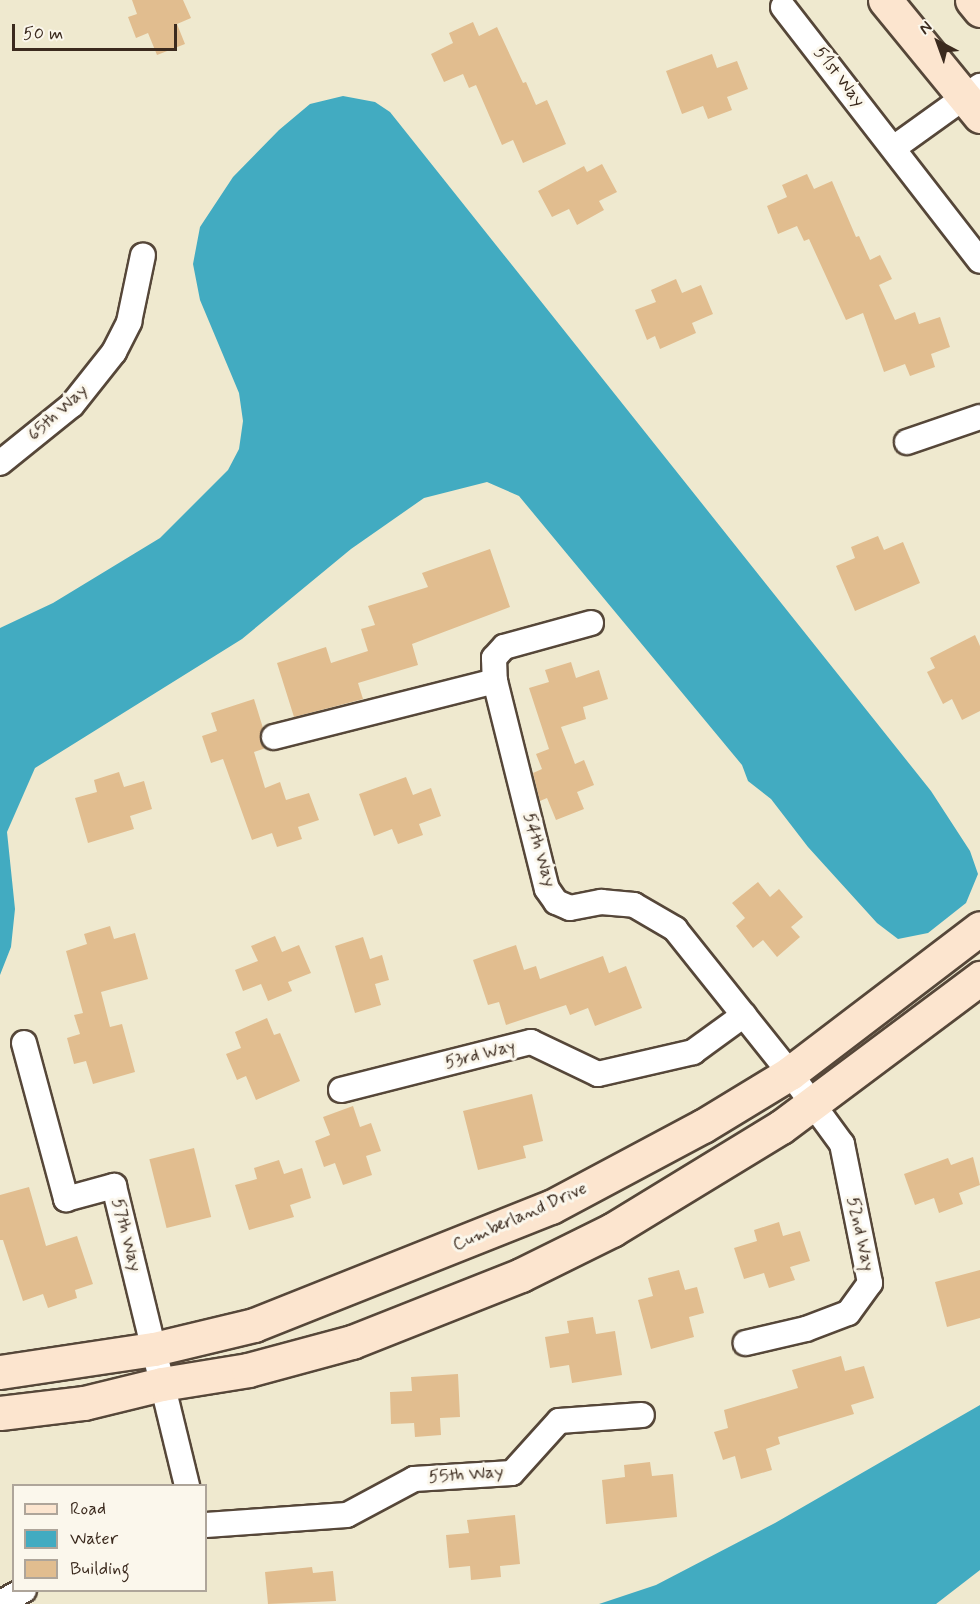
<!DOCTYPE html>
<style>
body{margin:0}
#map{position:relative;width:980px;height:1604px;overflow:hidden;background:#efe9cf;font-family:Mynerve,sans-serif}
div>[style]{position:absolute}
.water>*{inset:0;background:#42abc1}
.building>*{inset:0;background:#e1bd8f;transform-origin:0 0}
.roads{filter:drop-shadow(2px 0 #564739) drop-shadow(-2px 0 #564739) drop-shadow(0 2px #564739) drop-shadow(0 -2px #564739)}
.street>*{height:24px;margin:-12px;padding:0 12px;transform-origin:12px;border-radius:12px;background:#fff}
.secondary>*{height:33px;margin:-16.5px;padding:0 16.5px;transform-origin:16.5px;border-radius:16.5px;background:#fce5cf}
span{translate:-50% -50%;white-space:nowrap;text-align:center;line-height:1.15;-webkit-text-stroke:6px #fbf7ec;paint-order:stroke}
.street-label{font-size:18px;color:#3b2a1e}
.legend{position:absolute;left:12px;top:1484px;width:195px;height:108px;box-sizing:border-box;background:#fbf7ec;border:2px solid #aea59a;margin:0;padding:8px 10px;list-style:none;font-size:18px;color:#3b2a1e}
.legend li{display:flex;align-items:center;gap:12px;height:30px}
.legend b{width:30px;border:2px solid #aea59a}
.north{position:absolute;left:908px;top:12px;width:60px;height:60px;-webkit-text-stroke:4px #fbf7ec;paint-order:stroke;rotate:319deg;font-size:16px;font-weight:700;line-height:24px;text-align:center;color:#3b2a1e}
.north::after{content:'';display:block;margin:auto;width:21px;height:27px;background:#3b2a1e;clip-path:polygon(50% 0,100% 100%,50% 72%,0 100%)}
.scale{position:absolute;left:12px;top:24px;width:165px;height:27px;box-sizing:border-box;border:3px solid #3b2a1e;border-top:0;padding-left:8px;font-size:18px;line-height:21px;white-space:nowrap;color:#3b2a1e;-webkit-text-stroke:4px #fbf7ec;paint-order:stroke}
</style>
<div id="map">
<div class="water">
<i style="clip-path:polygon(343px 96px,375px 102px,390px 112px,931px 791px,970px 851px,978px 874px,966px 903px,928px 933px,898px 939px,877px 923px,808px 847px,771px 799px,748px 781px,742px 765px,519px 496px,487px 482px,424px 498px,351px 549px,242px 639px,35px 768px,7px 832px,15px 909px,11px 947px,0 975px,0 628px,53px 603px,160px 538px,228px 470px,239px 449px,243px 421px,239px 393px,200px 300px,193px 264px,200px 227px,233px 177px,279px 130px,310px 104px)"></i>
<i style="clip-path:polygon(980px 1405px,980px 1570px,936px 1604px,599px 1604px,656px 1585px,775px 1523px)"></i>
</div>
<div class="building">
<i style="clip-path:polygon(132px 0,183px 0,191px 18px,177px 24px,185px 44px,157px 55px,148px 33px,136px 38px,128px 17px,137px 14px)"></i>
<i style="clip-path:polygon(473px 22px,479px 36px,497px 27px,523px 83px,526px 82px,536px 105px,547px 100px,566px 144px,523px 163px,513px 140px,502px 145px,476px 85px,469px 88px,463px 74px,444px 82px,431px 54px,453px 43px,449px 33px)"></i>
<i style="clip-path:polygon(712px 54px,717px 68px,737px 61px,748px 89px,727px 97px,732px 110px,708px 119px,703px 106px,682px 114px,666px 71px)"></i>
<i style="clip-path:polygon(602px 164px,617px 192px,599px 201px,604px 210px,577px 225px,569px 209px,552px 217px,538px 191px,584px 166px,587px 172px)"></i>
<i style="clip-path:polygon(807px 174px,814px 189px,832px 181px,856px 237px,859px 236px,870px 260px,880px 255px,892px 279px,879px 285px,895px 320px,915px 312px,919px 324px,940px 317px,950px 347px,931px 354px,935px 367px,910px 376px,905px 364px,884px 372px,863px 313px,846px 320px,809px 239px,804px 241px,797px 226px,778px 234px,767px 206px,787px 197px,782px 185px)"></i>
<i style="clip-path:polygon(676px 279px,682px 293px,701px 285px,713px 314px,692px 323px,696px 333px,660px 349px,655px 336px,647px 340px,635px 310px,656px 302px,651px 290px)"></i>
<i style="clip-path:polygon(878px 536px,884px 550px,903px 542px,920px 583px,855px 611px,836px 566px,855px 558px,851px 547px)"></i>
<i style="clip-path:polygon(490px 549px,510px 607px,412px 644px,418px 665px,358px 683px,363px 699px,294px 717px,277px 663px,326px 647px,331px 663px,368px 651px,361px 629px,375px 625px,368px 606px,428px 587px,422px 573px)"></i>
<i style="clip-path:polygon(975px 635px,980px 646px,980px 711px,962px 720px,952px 699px,943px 704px,927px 672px,935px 668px,930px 658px)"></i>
<i style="clip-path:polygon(571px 662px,576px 678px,599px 670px,608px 699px,583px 707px,586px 719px,561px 727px,575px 764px,584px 760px,594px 785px,577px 792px,584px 809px,556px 820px,547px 798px,540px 801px,533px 773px,542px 769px,536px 754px,549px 749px,529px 688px,549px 682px,545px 670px)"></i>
<i style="clip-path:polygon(254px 699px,263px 728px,260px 740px,266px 748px,254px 752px,265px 788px,280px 782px,286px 800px,309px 793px,319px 820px,298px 827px,302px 839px,277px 847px,272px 833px,252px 840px,223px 759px,211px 763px,202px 736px,217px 731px,211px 713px)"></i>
<i style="clip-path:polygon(119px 772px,124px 787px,144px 781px,152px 809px,130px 816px,134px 829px,88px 843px,75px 798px,97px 792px,94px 780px)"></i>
<i style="clip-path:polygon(406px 777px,413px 795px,431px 788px,441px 816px,419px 824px,423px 835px,398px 844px,392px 829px,374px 836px,359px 794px)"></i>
<i style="clip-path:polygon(758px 882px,770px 897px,779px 889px,803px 917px,791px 927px,800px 937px,777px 957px,763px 940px,753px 948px,736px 926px,745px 918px,732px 903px)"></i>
<i style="clip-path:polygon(110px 926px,114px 939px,135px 933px,148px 979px,101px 992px,110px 1027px,122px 1024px,135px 1072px,93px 1084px,86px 1061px,74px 1064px,67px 1038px,80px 1034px,74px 1015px,83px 1013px,66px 951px,87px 944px,84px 934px)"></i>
<i style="clip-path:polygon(275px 936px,282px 952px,299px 945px,311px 973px,288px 982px,292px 991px,268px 1001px,261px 984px,243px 991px,235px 970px,258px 961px,251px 946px)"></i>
<i style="clip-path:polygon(363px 937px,370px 959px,382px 955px,389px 980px,375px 984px,381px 1005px,355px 1013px,335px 946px)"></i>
<i style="clip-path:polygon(516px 945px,524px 970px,536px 966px,540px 979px,603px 956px,609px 973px,626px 966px,642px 1008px,595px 1026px,588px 1008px,570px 1015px,566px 1005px,506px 1025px,499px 1002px,488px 1005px,473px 960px)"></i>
<i style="clip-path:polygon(267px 1018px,274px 1035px,280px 1033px,300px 1081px,256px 1100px,246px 1076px,237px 1080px,226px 1054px,241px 1048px,235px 1032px)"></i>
<i style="clip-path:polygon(532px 1094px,543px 1141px,523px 1146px,526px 1158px,478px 1170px,463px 1111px)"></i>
<i style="clip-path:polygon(353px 1106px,360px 1127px,371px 1123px,381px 1151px,366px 1156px,372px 1175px,343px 1185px,335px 1163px,324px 1167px,315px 1141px,330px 1135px,323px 1117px)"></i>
<i style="left:194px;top:1148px;width:71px;height:46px;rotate:76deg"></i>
<i style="clip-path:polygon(973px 1157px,980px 1185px,959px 1193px,963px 1204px,939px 1213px,934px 1198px,915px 1205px,904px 1174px,948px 1158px,951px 1165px)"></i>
<i style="clip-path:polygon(279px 1160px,284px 1174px,302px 1168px,311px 1198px,290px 1205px,294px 1217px,249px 1230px,235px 1185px,257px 1179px,254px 1168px)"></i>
<i style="clip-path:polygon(29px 1187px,46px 1246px,77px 1236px,93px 1284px,75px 1290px,77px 1298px,48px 1308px,43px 1294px,23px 1301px,3px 1240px,0 1240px,0 1195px)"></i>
<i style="clip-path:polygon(779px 1222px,783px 1236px,800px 1231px,810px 1261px,790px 1267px,795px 1280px,769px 1288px,764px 1273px,744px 1279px,734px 1248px,757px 1241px,754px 1230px)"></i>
<i style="clip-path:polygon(679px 1270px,685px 1290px,697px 1287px,704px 1313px,689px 1317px,694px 1337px,651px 1349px,638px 1300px,653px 1296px,648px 1278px)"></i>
<i style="clip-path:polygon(980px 1270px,980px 1318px,947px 1327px,935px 1282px)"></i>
<i style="clip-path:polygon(593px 1317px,596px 1334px,615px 1331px,622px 1375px,572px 1383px,569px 1365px,550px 1368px,545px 1337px,569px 1333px,567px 1321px)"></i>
<i style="clip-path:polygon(841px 1356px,845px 1371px,864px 1366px,874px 1398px,851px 1405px,854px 1414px,778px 1437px,780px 1444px,766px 1449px,772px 1470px,741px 1479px,735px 1456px,723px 1460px,714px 1432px,728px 1428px,724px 1410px,798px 1388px,792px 1370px)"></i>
<i style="clip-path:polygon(458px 1374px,460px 1417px,440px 1418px,441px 1435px,415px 1437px,414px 1423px,391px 1424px,390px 1392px,412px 1391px,411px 1377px)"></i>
<i style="clip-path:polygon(650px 1462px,652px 1476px,673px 1474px,677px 1517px,606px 1524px,602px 1480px,625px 1477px,624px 1465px)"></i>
<i style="clip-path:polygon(515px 1515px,520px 1564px,500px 1566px,501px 1577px,471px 1580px,470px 1566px,449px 1568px,446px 1535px,469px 1533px,467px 1520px)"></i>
<i style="clip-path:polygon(312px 1567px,313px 1573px,333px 1571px,336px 1601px,268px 1604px,265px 1572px)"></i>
</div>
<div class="roads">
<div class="street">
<i style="left:783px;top:7px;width:321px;rotate:52.2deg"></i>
<i style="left:895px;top:147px;width:105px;rotate:-35.7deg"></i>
<i style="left:907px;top:442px;width:77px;rotate:-18.9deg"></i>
<i style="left:0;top:463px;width:92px;rotate:-38.9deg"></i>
<i style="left:72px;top:405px;width:68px;rotate:-51.6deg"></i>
<i style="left:114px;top:352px;width:34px;rotate:-63deg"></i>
<i style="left:129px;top:322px;width:68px;rotate:-78.2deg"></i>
<i style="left:591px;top:623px;width:90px;rotate:164.6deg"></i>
<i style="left:504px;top:647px;width:15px;rotate:132deg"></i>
<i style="left:494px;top:658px;width:23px;rotate:88deg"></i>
<i style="left:495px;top:681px;width:214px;rotate:76deg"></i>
<i style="left:547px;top:889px;width:16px;rotate:55deg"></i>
<i style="left:556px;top:902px;width:15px;rotate:23deg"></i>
<i style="left:570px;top:908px;width:32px;rotate:-11deg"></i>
<i style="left:601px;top:902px;width:33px;rotate:5deg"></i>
<i style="left:634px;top:905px;width:48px;rotate:30.3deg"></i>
<i style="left:675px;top:929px;width:184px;rotate:51.4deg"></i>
<i style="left:790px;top:1073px;width:88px;rotate:53.8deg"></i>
<i style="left:842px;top:1144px;width:142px;rotate:78.6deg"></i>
<i style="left:870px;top:1283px;width:37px;rotate:126deg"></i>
<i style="left:848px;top:1313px;width:45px;rotate:159.1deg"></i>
<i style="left:806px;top:1329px;width:62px;rotate:166.9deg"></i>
<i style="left:274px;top:737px;width:228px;rotate:-14.2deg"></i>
<i style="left:24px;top:1043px;width:162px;rotate:74.9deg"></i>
<i style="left:66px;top:1199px;width:50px;rotate:-15.2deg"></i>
<i style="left:114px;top:1186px;width:309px;rotate:76.3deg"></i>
<i style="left:341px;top:1090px;width:196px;rotate:-14.2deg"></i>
<i style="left:531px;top:1042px;width:74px;rotate:25.5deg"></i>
<i style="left:598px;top:1074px;width:98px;rotate:-13deg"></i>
<i style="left:693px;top:1052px;width:63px;rotate:-36deg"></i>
<i style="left:206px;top:1525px;width:141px;rotate:-4.1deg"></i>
<i style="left:347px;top:1515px;width:76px;rotate:-28.2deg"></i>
<i style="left:414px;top:1479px;width:98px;rotate:-3.5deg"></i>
<i style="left:512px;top:1473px;width:70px;rotate:-47.9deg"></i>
<i style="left:559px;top:1421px;width:83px;rotate:-4.1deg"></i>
<i style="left:0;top:1603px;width:27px;rotate:-28deg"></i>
</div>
<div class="secondary">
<i style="left:885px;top:0;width:150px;rotate:50.7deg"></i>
<i style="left:972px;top:0;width:13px;rotate:51deg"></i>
<i style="left:0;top:1372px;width:156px;rotate:-8.5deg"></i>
<i style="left:154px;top:1349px;width:103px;rotate:-13.5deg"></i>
<i style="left:254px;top:1325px;width:320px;rotate:-21.7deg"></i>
<i style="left:551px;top:1207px;width:172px;rotate:-28.1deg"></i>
<i style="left:703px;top:1126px;width:102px;rotate:-31.3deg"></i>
<i style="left:790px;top:1073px;width:239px;rotate:-37.3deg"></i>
<i style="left:0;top:1413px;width:85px;rotate:-6.8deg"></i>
<i style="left:84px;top:1403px;width:80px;rotate:-13.7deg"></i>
<i style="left:162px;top:1384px;width:87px;rotate:-9.2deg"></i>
<i style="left:248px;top:1370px;width:108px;rotate:-15.1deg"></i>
<i style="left:352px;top:1342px;width:182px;rotate:-21.6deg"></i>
<i style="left:521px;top:1275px;width:102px;rotate:-26.3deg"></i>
<i style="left:612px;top:1230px;width:198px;rotate:-31.4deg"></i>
<i style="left:781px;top:1127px;width:249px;rotate:-36.8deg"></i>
</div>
</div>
<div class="street-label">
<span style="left:839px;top:77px;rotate:52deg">51st Way</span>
<span style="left:58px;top:413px;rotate:-42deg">65th Way</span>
<span style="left:539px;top:850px;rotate:74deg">54th Way</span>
<span style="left:480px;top:1055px;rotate:-14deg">53rd Way</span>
<span style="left:520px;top:1217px;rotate:-24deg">Cumberland Drive</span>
<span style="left:860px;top:1234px;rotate:78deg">52nd Way</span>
<span style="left:126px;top:1235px;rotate:76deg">57th Way</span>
<span style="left:466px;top:1475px;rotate:-4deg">55th Way</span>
</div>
<ul class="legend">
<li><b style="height:8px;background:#fce5cf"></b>Road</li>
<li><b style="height:16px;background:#42abc1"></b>Water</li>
<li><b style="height:16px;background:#e1bd8f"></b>Building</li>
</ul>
<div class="north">N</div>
<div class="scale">50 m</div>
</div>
